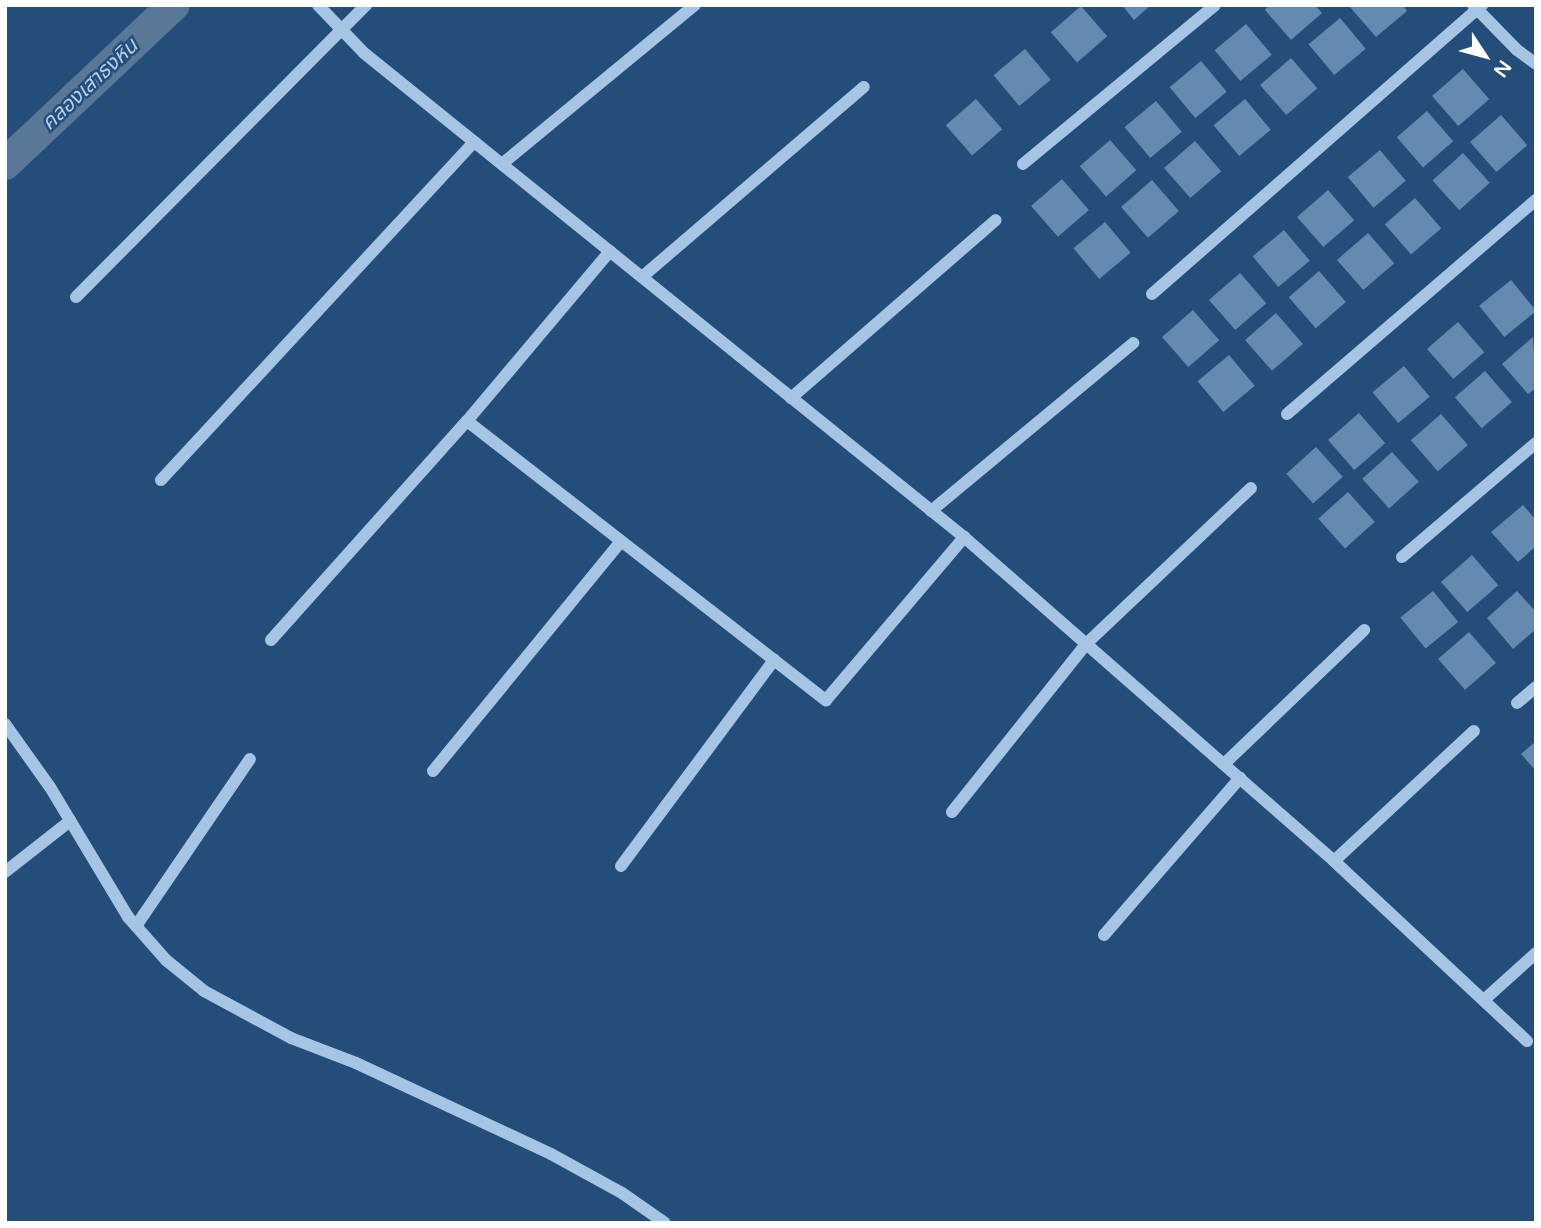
<!DOCTYPE html>
<meta charset="utf-8">
<style>
body{margin:0}
#map{position:relative;width:1541px;height:1228px;overflow:hidden;background:#244e79;font-family:"Varela Round","Noto Sans Thai",sans-serif}
div>[style]{position:absolute}
.canal>*{height:32px;margin:-16px;padding:0 16px;transform-origin:16px;border-radius:16px;background:#597797}
.building>*{inset:0;background:#658aaf;transform-origin:0 0}
.minor>*{height:12px;margin:-6px;padding:0 6px;transform-origin:6px;border-radius:6px;background:#a6c5e4}
span{translate:-50% -50%;white-space:nowrap;text-align:center;line-height:1.15;-webkit-text-stroke:5px #244e79;paint-order:stroke}
.water-label{font-size:21px;color:#b1cfec;font-style:italic}
.frame{position:absolute;inset:0;border:7px solid #fff;pointer-events:none}
.north{position:absolute;left:1450px;top:21px;width:70px;height:70px;-webkit-text-stroke:5px #244e79;paint-order:stroke;rotate:126deg;font-size:19px;font-weight:700;line-height:28px;text-align:center;color:#fff}
.north::after{content:'';display:block;margin:auto;width:24px;height:32px;background:#fff;clip-path:polygon(50% 0,100% 100%,50% 72%,0 100%)}
</style>
<div id="map">
<div class="canal">
<i style="left:5px;top:164px;width:232px;rotate:-43.3deg"></i>
</div>
<div class="building">
<i style="clip-path:polygon(1122px 5px,1151px 5px,1134px 20px)"></i>
<i style="clip-path:polygon(1269px 5px,1315px 5px,1322px 13px,1291px 40px,1265px 10px)"></i>
<i style="clip-path:polygon(1352px 5px,1403px 5px,1407px 11px,1376px 37px,1350px 7px)"></i>
<i style="left:1081px;top:6px;width:40px;height:40px;rotate:49deg"></i>
<i style="left:1340px;top:18px;width:40px;height:41px;rotate:50deg"></i>
<i style="left:1246px;top:24px;width:40px;height:41px;rotate:50deg"></i>
<i style="left:1025px;top:49px;width:40px;height:41px;rotate:50deg"></i>
<i style="left:1291px;top:58px;width:40px;height:41px;rotate:49deg"></i>
<i style="left:1201px;top:61px;width:40px;height:41px;rotate:50deg"></i>
<i style="left:1463px;top:69px;width:40px;height:41px;rotate:49deg"></i>
<i style="left:976px;top:99px;width:40px;height:40px;rotate:49deg"></i>
<i style="left:1245px;top:99px;width:40px;height:41px;rotate:50deg"></i>
<i style="left:1156px;top:101px;width:40px;height:41px;rotate:50deg"></i>
<i style="left:1427px;top:111px;width:40px;height:40px;rotate:49deg"></i>
<i style="left:1501px;top:115px;width:40px;height:41px;rotate:49deg"></i>
<i style="left:1110px;top:140px;width:40px;height:40px;rotate:49deg"></i>
<i style="left:1195px;top:141px;width:40px;height:41px;rotate:49deg"></i>
<i style="left:1380px;top:150px;width:40px;height:42px;rotate:50deg"></i>
<i style="left:1463px;top:153px;width:40px;height:41px;rotate:48deg"></i>
<i style="left:1062px;top:179px;width:41px;height:41px;rotate:49deg"></i>
<i style="left:1152px;top:180px;width:41px;height:41px;rotate:49deg"></i>
<i style="left:1328px;top:190px;width:40px;height:41px;rotate:49deg"></i>
<i style="left:1415px;top:198px;width:40px;height:40px;rotate:49deg"></i>
<i style="left:1105px;top:222px;width:40px;height:41px;rotate:50deg"></i>
<i style="left:1284px;top:230px;width:40px;height:41px;rotate:50deg"></i>
<i style="left:1368px;top:233px;width:40px;height:41px;rotate:49deg"></i>
<i style="left:1319px;top:271px;width:41px;height:40px;rotate:49deg"></i>
<i style="left:1240px;top:273px;width:40px;height:41px;rotate:49deg"></i>
<i style="left:1511px;top:280px;width:40px;height:41px;rotate:51deg"></i>
<i style="left:1193px;top:310px;width:40px;height:41px;rotate:49deg"></i>
<i style="left:1276px;top:313px;width:41px;height:41px;rotate:49deg"></i>
<i style="left:1458px;top:322px;width:40px;height:41px;rotate:49deg"></i>
<i style="clip-path:polygon(1533px 337px,1536px 388px,1528px 394px,1502px 364px)"></i>
<i style="left:1229px;top:355px;width:40px;height:41px;rotate:50deg"></i>
<i style="left:1404px;top:366px;width:40px;height:41px;rotate:50deg"></i>
<i style="left:1485px;top:371px;width:41px;height:40px;rotate:49deg"></i>
<i style="left:1359px;top:413px;width:40px;height:41px;rotate:49deg"></i>
<i style="left:1441px;top:414px;width:41px;height:40px;rotate:49deg"></i>
<i style="left:1316px;top:447px;width:40px;height:40px;rotate:48deg"></i>
<i style="left:1392px;top:452px;width:40px;height:40px;rotate:48deg"></i>
<i style="left:1348px;top:492px;width:40px;height:40px;rotate:48deg"></i>
<i style="clip-path:polygon(1523px 505px,1536px 520px,1536px 546px,1518px 562px,1491px 532px)"></i>
<i style="left:1472px;top:555px;width:40px;height:41px;rotate:49deg"></i>
<i style="left:1433px;top:591px;width:40px;height:42px;rotate:51deg"></i>
<i style="clip-path:polygon(1517px 591px,1536px 612px,1536px 629px,1513px 649px,1487px 618px)"></i>
<i style="left:1469px;top:632px;width:41px;height:41px;rotate:49deg"></i>
<i style="clip-path:polygon(1536px 741px,1536px 771px,1521px 754px)"></i>
</div>
<div class="minor">
<i style="left:318px;top:5px;width:66px;rotate:46.2deg"></i>
<i style="left:364px;top:53px;width:771px;rotate:38.89deg"></i>
<i style="left:964px;top:537px;width:492px;rotate:41.2deg"></i>
<i style="left:1334px;top:861px;width:264px;rotate:43deg"></i>
<i style="left:1473px;top:5px;width:63px;rotate:45.6deg"></i>
<i style="left:1517px;top:50px;width:24px;rotate:36deg"></i>
<i style="left:502px;top:164px;width:250px;rotate:-39.5deg"></i>
<i style="left:1023px;top:164px;width:249px;rotate:-39.6deg"></i>
<i style="left:642px;top:277px;width:292px;rotate:-40.6deg"></i>
<i style="left:1152px;top:294px;width:439px;rotate:-41.2deg"></i>
<i style="left:76px;top:297px;width:412px;rotate:-45.2deg"></i>
<i style="left:791px;top:398px;width:271px;rotate:-41deg"></i>
<i style="left:1287px;top:414px;width:328px;rotate:-40.7deg"></i>
<i style="left:467px;top:421px;width:455px;rotate:37.9deg"></i>
<i style="left:826px;top:700px;width:214px;rotate:-49.7deg"></i>
<i style="left:161px;top:480px;width:461px;rotate:-47.2deg"></i>
<i style="left:931px;top:511px;width:263px;rotate:-39.7deg"></i>
<i style="left:1402px;top:557px;width:176px;rotate:-40.4deg"></i>
<i style="left:271px;top:640px;width:294px;rotate:-48.2deg"></i>
<i style="left:467px;top:421px;width:222px;rotate:-49.9deg"></i>
<i style="left:1517px;top:703px;width:25px;rotate:-40deg"></i>
<i style="left:5px;top:724px;width:77px;rotate:54.5deg"></i>
<i style="left:50px;top:787px;width:152px;rotate:59deg"></i>
<i style="left:128px;top:917px;width:57px;rotate:48.5deg"></i>
<i style="left:166px;top:960px;width:49px;rotate:39.2deg"></i>
<i style="left:204px;top:991px;width:99px;rotate:28.4deg"></i>
<i style="left:291px;top:1038px;width:70px;rotate:21deg"></i>
<i style="left:356px;top:1063px;width:215px;rotate:25deg"></i>
<i style="left:551px;top:1154px;width:81px;rotate:28.8deg"></i>
<i style="left:622px;top:1193px;width:52px;rotate:34.9deg"></i>
<i style="left:1224px;top:764px;width:194px;rotate:-43.7deg"></i>
<i style="left:433px;top:771px;width:297px;rotate:-50.7deg"></i>
<i style="left:952px;top:812px;width:215px;rotate:-51.4deg"></i>
<i style="left:1086px;top:644px;width:227px;rotate:-43.4deg"></i>
<i style="left:1334px;top:861px;width:191px;rotate:-42.9deg"></i>
<i style="left:621px;top:866px;width:257px;rotate:-53.4deg"></i>
<i style="left:5px;top:872px;width:83px;rotate:-38.1deg"></i>
<i style="left:136px;top:926px;width:202px;rotate:-55.7deg"></i>
<i style="left:1104px;top:935px;width:208px;rotate:-49.1deg"></i>
<i style="left:1485px;top:999px;width:69px;rotate:-42deg"></i>
</div>
<div class="water-label">
<span style="left:90px;top:85px;rotate:-43deg">คลองเสาธงหิน</span>
</div>
<div class="frame"></div>
<div class="north">N</div>
</div>
